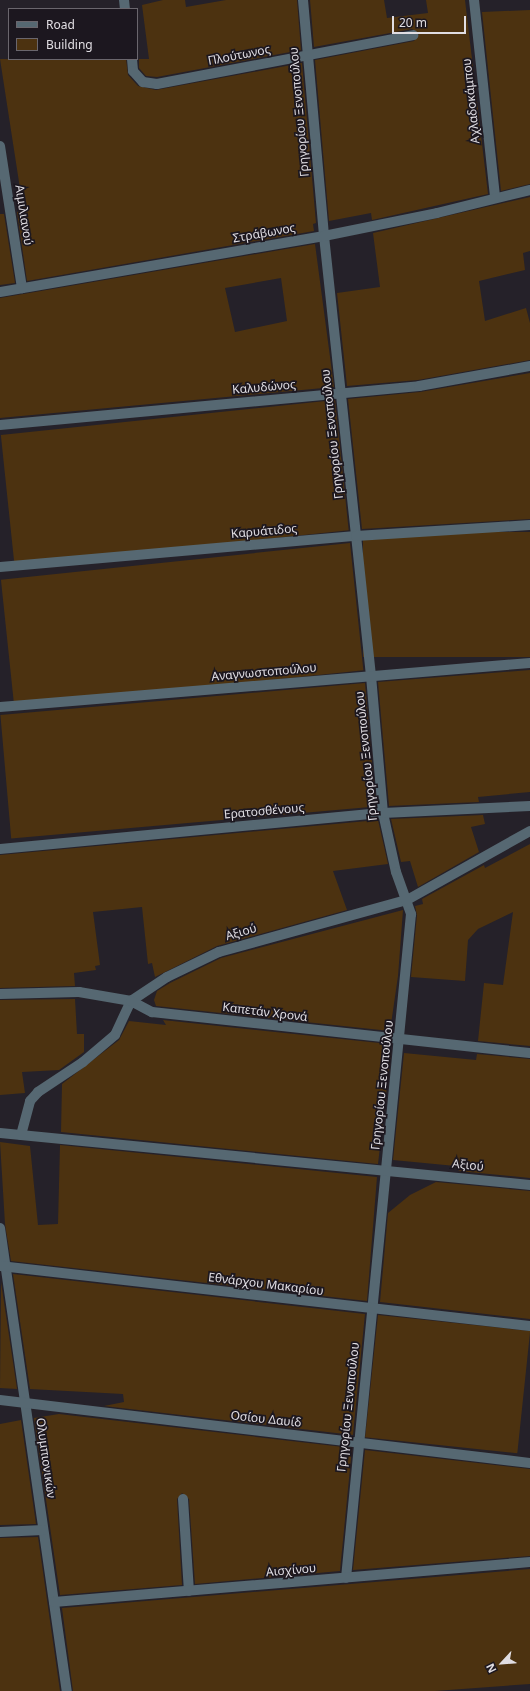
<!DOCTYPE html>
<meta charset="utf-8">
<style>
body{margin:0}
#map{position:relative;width:530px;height:1691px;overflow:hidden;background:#252129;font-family:"Noto Sans",sans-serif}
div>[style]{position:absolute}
.building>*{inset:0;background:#4c3210;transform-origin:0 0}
.lane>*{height:10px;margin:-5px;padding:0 5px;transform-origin:5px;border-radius:5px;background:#566872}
.street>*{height:10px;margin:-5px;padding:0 5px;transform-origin:5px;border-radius:5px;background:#566872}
span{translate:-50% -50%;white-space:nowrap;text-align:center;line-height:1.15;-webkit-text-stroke:3.5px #1c171f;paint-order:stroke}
.street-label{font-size:12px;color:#e0dde2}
.legend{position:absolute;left:8px;top:8px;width:130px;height:52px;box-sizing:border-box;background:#1c171f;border:1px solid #6a666d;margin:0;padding:5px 7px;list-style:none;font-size:12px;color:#e0dde2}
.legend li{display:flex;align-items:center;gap:8px;height:20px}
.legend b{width:20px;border:1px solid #6a666d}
.north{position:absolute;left:482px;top:1643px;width:40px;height:40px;-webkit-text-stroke:3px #1c171f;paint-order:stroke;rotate:244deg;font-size:11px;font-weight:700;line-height:16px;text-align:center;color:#e0dde2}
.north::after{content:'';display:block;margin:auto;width:14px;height:18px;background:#e0dde2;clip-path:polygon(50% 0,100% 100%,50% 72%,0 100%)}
.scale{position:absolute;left:392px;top:16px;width:74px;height:18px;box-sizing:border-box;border:2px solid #e0dde2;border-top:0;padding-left:5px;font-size:12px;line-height:14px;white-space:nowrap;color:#e0dde2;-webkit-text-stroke:3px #1c171f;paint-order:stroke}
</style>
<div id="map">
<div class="building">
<i style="clip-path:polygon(163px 0,185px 0,186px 7px,226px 0,297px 0,301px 50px,157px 77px,146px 76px,139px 68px,139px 59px,149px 59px,142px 5px)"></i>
<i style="clip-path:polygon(310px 0,384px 0,387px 18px,428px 13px,426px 0,465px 0,488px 194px,372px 220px,371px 213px,329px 221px,315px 60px,414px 41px,419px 34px,412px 29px,314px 47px)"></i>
<i style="clip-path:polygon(530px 10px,530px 184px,501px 191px,482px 12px)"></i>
<i style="clip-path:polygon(0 59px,126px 59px,128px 75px,138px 86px,156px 90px,302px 63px,316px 223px,313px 224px,314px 231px,27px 281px,17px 212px,22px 211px,23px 208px)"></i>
<i style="clip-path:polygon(530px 197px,530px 251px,523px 253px,525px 270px,479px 281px,485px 321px,526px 308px,530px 323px,530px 360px,418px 380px,347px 386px,337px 293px,380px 287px,373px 233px)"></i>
<i style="clip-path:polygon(0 214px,4px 214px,15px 283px,0 285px)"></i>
<i style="clip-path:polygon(evenodd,315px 244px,334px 387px,0 418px,0 298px,315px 244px,281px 278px,287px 321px,235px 332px,225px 288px,281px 278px)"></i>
<i style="clip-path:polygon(530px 373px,530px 519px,362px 529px,348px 399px,420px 392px)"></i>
<i style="left:335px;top:400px;width:131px;height:336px;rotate:84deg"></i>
<i style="left:530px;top:532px;width:125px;height:167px;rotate:90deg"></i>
<i style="left:350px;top:543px;width:128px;height:351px;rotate:84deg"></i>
<i style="clip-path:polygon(530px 670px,530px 792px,478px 797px,479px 802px,389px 806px,378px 682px)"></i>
<i style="left:365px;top:683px;width:124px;height:366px;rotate:85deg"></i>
<i style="clip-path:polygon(483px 815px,485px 824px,471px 827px,479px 852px,418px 887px,410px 861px,401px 862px,391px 819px)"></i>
<i style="clip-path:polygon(378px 820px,388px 864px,333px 871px,347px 910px,217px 946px,155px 977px,152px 963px,148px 964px,142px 907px,93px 912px,100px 965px,95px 966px,96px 970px,74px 973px,75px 986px,0 988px,0 855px)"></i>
<i style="clip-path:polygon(530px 844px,530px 1046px,478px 1041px,484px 983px,503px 985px,513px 912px,478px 929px,468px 940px,465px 981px,411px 977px,417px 915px,415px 906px,423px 904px,422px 899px,484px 865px,485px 868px)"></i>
<i style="clip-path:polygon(403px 910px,398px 976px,390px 1031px,156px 1006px,154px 1000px,157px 991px,170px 983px,221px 958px)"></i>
<i style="clip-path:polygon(75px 999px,77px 1034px,84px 1034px,84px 1052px,59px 1070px,22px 1072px,25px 1093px,0 1095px,0 1000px)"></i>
<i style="clip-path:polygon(163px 1020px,389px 1044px,388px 1052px,391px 1052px,378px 1164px,61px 1132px,62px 1084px,119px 1040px,129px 1021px,166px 1025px)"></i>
<i style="clip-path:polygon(404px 1053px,476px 1060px,477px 1054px,530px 1059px,530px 1178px,458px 1171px,466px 1167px,393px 1160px)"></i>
<i style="clip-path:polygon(0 1142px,30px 1146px,38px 1225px,58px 1224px,60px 1145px,377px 1177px,367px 1301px,11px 1261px,5px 1224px)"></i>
<i style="clip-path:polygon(436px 1182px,530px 1191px,530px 1319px,380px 1302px,388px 1213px,410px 1195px)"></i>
<i style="clip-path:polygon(13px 1274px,365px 1314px,353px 1435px,104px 1406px,124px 1402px,123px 1394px,30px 1389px)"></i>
<i style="clip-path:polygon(1px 1282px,17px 1389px,0 1388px)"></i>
<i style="left:378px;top:1315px;width:153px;height:123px;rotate:6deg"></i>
<i style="clip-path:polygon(59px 1414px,352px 1448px,340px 1571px,195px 1584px,189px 1499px,182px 1493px,177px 1499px,182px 1585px,60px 1595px,34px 1418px)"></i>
<i style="clip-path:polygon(21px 1420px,36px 1524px,0 1525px,0 1424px)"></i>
<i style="clip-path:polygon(365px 1450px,530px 1469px,530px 1556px,353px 1570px)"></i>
<i style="clip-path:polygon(38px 1537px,60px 1691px,0 1691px,0 1538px)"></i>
<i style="clip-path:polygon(530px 1569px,530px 1684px,435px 1691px,73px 1691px,62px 1608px)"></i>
</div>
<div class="lane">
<i style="left:21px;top:1135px;width:35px;rotate:-75deg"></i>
<i style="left:30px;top:1101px;width:12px;rotate:-48deg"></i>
<i style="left:38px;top:1092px;width:54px;rotate:-33.7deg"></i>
<i style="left:83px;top:1062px;width:42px;rotate:-40.2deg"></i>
<i style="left:115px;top:1035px;width:38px;rotate:-65deg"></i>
<i style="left:131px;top:1001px;width:43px;rotate:-33.7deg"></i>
<i style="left:167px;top:977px;width:58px;rotate:-25.7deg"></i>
<i style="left:219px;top:952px;width:195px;rotate:-15.5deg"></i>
<i style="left:407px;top:900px;width:141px;rotate:-29.3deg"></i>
</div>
<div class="street">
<i style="left:124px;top:0;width:9px;rotate:84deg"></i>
<i style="left:303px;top:0;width:237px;rotate:84.9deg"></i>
<i style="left:324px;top:236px;width:443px;rotate:83.9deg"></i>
<i style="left:371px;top:676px;width:138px;rotate:85deg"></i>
<i style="left:383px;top:813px;width:60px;rotate:77.6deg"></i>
<i style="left:396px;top:872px;width:45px;rotate:70.3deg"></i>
<i style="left:411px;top:914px;width:667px;rotate:95.59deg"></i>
<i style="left:474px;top:0;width:199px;rotate:83.9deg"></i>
<i style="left:132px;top:59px;width:12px;rotate:85deg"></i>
<i style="left:133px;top:71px;width:15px;rotate:48deg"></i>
<i style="left:143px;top:82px;width:14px;rotate:8deg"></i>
<i style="left:157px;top:84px;width:261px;rotate:-10.8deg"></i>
<i style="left:0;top:146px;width:144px;rotate:81.2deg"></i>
<i style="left:0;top:292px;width:329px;rotate:-9.8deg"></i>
<i style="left:324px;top:236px;width:115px;rotate:-11.5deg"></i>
<i style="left:437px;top:213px;width:96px;rotate:-13.9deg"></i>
<i style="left:0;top:425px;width:421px;rotate:-5.3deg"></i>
<i style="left:419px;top:386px;width:113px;rotate:-10.2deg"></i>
<i style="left:0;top:567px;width:357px;rotate:-5deg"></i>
<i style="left:356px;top:536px;width:174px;rotate:-3.6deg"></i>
<i style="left:0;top:707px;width:532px;rotate:-4.75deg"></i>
<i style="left:0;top:849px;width:385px;rotate:-5.4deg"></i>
<i style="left:383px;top:813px;width:147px;rotate:-2.7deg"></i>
<i style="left:0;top:994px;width:79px;rotate:-1.5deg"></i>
<i style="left:79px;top:992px;width:53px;rotate:9.8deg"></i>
<i style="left:131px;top:1001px;width:24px;rotate:28deg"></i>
<i style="left:152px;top:1012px;width:380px;rotate:6.2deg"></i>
<i style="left:0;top:1133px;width:533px;rotate:5.6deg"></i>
<i style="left:0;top:1228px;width:468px;rotate:81.8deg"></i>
<i style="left:0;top:1266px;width:533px;rotate:6.46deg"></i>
<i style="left:0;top:1400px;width:534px;rotate:6.78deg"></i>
<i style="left:183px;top:1499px;width:92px;rotate:86.3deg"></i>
<i style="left:0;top:1532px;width:43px;rotate:-2.7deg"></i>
<i style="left:54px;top:1602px;width:478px;rotate:-4.8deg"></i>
</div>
<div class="street-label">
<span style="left:239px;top:55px;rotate:-11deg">Πλούτωνος</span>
<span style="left:471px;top:101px;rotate:-96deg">Αχλαδοκάμπου</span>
<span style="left:299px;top:112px;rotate:-95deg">Γρηγορίου Ξενοπούλου</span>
<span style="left:24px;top:215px;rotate:81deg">Αιμιλιανού</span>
<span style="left:264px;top:233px;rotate:-10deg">Στράβωνος</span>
<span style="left:264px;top:387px;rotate:-5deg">Καλυδώνος</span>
<span style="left:332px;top:434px;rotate:-96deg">Γρηγορίου Ξενοπούλου</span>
<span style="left:264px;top:531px;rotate:-5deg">Καρυάτιδος</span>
<span style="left:264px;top:672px;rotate:-5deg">Αναγνωστοπούλου</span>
<span style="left:366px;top:756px;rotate:-96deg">Γρηγορίου Ξενοπούλου</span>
<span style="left:264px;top:811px;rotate:-5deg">Ερατοσθένους</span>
<span style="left:241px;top:932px;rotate:-16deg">Αξιού</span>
<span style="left:265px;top:1012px;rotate:7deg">Καπετάν Χρονά</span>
<span style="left:382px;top:1085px;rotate:-84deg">Γρηγορίου Ξενοπούλου</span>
<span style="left:468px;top:1165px;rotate:6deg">Αξιού</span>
<span style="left:266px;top:1284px;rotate:7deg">Εθνάρχου Μακαρίου</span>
<span style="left:348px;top:1407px;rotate:-84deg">Γρηγορίου Ξενοπούλου</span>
<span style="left:266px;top:1419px;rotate:6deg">Οσίου Δαυίδ</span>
<span style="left:46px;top:1458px;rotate:82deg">Ολυμπιονικών</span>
<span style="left:291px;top:1570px;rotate:-5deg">Αισχίνου</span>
</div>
<ul class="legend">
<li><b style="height:5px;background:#566872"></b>Road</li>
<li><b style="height:11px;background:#4c3210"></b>Building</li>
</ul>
<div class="north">N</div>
<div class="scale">20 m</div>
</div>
